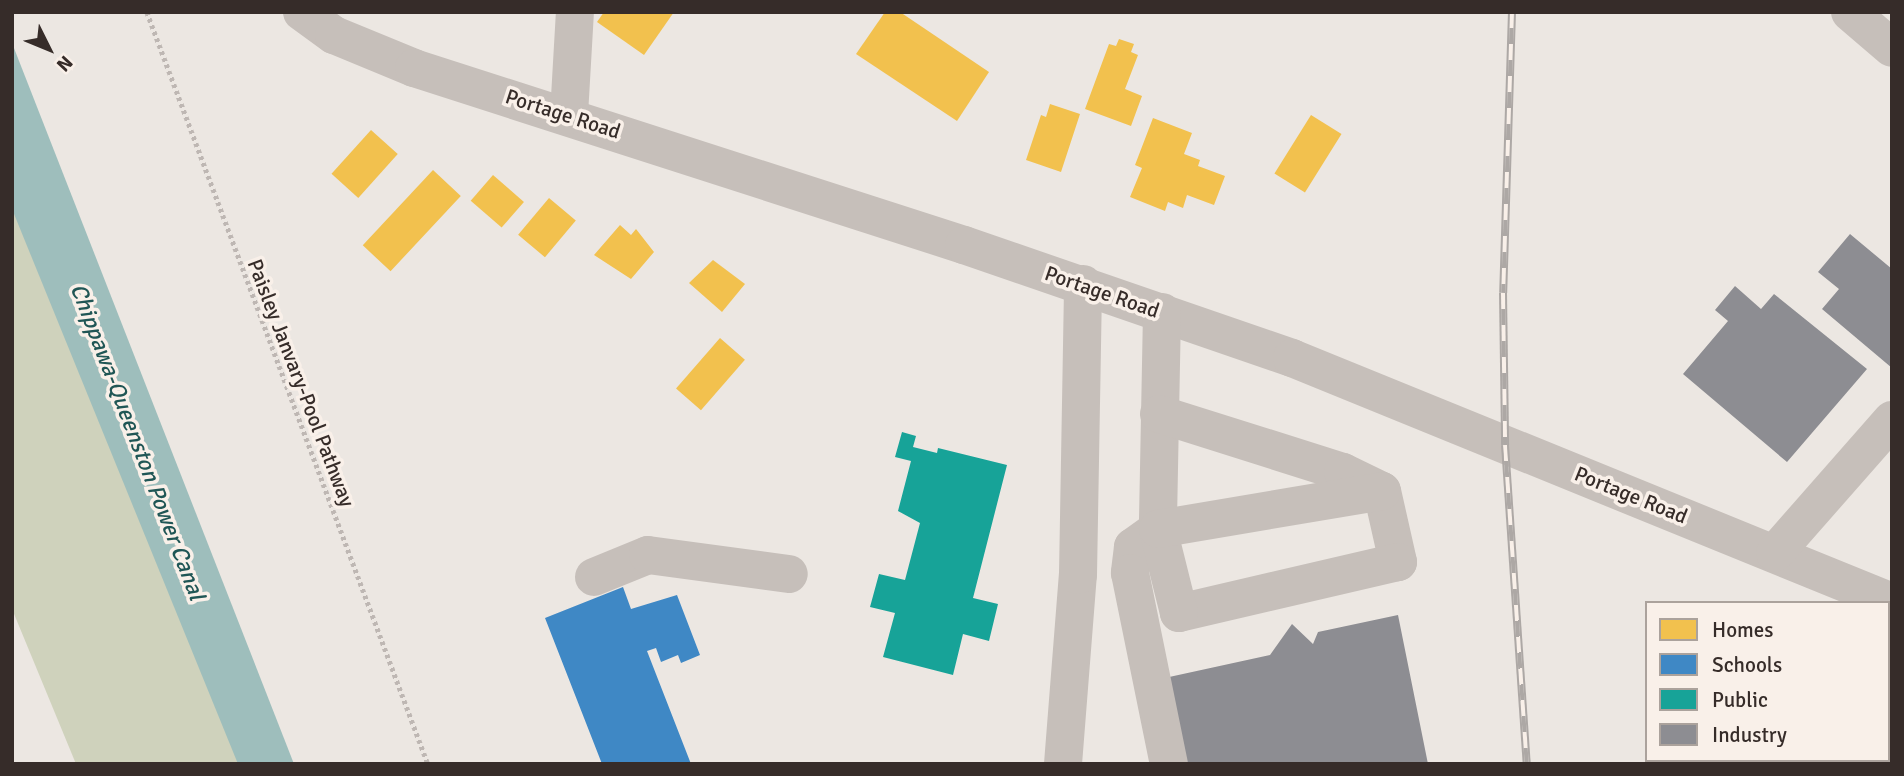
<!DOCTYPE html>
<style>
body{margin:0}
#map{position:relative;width:1904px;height:776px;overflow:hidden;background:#ece7e2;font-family:Signika,sans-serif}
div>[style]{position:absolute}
.green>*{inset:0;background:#cfd2bc}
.water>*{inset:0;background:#9ebebc}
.homes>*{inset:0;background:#f2c14e;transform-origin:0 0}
.schools>*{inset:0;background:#3f88c5}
.public>*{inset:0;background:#17a398}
.industry>*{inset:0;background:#8d8d92}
.path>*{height:4.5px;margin-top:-2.25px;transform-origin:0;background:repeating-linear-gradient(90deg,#beb7b3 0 3.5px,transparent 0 7px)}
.minor>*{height:38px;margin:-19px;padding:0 19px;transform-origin:19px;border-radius:19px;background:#c6bfba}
.rail>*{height:8px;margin-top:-4px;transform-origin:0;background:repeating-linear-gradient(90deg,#f9f0e9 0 16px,#ada8a5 0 32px);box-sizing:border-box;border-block:2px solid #ada8a5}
span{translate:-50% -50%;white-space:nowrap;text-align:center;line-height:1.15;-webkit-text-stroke:7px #f9f0e9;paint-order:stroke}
.street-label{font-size:21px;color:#362c29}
.water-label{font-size:23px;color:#205655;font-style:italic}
.frame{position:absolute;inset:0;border:14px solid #362c29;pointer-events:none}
.legend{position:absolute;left:1645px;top:601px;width:245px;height:161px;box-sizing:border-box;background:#f9f0e9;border:2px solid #aba29c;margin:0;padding:9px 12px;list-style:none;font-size:21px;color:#362c29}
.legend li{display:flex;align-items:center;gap:14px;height:35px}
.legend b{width:35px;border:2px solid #aba29c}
.north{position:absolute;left:14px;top:14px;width:70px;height:70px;-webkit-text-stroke:5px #f9f0e9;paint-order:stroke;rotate:133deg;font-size:19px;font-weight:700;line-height:28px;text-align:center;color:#362c29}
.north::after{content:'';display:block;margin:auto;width:24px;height:32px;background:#362c29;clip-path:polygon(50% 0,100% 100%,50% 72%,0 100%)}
</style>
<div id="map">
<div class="green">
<i style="clip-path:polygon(12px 161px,247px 764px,76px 764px,12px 609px)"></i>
</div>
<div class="water">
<i style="clip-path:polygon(12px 43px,294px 764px,238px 764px,12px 209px)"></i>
</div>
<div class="homes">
<i style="clip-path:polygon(604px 12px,674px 12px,644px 55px,597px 22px)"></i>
<i style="clip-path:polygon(885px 12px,900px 12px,989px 72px,957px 121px,856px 54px)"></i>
<i style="clip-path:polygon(1119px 39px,1134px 44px,1131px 52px,1138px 55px,1125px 89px,1142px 96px,1131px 126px,1085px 109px,1109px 44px,1116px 46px)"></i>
<i style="clip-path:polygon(1050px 104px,1080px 114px,1061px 172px,1026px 160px,1041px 115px,1046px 117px)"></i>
<i style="left:1311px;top:115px;width:36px;height:69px;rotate:32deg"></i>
<i style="clip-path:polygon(1153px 118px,1192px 133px,1184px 154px,1200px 160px,1198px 166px,1225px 176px,1214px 205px,1187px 195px,1183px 208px,1168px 202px,1165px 211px,1130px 197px,1142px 168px,1135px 165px)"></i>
<i style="left:371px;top:130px;width:36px;height:59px;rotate:42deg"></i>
<i style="left:433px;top:170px;width:38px;height:103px;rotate:43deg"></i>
<i style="left:493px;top:175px;width:41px;height:34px;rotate:41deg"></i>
<i style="left:549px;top:198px;width:35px;height:48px;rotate:40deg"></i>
<i style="clip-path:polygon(620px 225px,631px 235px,636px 229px,654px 252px,631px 279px,594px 255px)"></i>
<i style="clip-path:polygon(713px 260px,745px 284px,722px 312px,689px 283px)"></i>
<i style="left:720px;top:338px;width:33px;height:67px;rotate:41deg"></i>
</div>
<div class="schools">
<i style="clip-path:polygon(623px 587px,631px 609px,677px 595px,700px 655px,681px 663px,678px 655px,661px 662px,656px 648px,647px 651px,691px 764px,602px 764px,545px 618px)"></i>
</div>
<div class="public">
<i style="clip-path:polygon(902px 432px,916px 436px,913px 447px,937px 453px,938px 448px,1007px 465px,973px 598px,998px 604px,989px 641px,963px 634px,953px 675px,883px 657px,895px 613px,870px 607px,879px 574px,905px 580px,920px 523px,898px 511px,911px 461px,895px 457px)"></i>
</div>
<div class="industry">
<i style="clip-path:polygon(1850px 234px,1892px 269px,1892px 368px,1822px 309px,1839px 289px,1818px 272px)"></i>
<i style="clip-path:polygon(1735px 286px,1761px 309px,1774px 294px,1867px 369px,1787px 462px,1683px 374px,1728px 321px,1715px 310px)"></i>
<i style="clip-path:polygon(1398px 615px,1428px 764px,1178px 764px,1160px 679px,1270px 655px,1292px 624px,1313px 644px,1318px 632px)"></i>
<i style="clip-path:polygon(1888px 721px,1892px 764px,1795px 764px,1888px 760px)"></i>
</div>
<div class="path">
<i style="left:147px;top:12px;width:803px;rotate:69.51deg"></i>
</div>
<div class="minor">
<i style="left:302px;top:12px;width:39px;rotate:36deg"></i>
<i style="left:334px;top:35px;width:87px;rotate:22.4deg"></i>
<i style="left:414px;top:68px;width:578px;rotate:17.84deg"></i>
<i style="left:964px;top:245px;width:347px;rotate:19deg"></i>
<i style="left:1292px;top:358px;width:648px;rotate:22.13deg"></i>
<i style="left:1850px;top:12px;width:55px;rotate:40.6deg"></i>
<i style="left:569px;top:115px;width:103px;rotate:-86.7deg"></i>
<i style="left:1162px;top:312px;width:217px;rotate:91.1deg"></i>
<i style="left:1158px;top:529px;width:31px;rotate:144deg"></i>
<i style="left:1133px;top:547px;width:26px;rotate:97deg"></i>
<i style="left:1130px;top:573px;width:195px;rotate:78.5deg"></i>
<i style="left:1159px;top:414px;width:193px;rotate:17.5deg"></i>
<i style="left:1343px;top:472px;width:43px;rotate:26deg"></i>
<i style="left:1382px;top:491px;width:73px;rotate:77.3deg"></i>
<i style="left:1398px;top:562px;width:225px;rotate:166.9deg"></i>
<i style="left:1179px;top:613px;width:87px;rotate:-104deg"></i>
<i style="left:1158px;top:529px;width:227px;rotate:-9.6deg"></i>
<i style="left:1775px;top:553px;width:177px;rotate:-48.7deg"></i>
<i style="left:594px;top:577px;width:58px;rotate:-22.2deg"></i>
<i style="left:648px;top:555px;width:142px;rotate:7.7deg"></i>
<i style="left:1063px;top:764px;width:190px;rotate:-85.5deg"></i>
<i style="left:1078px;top:575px;width:291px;rotate:-89deg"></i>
</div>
<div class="rail">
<i style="left:1512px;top:12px;width:281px;rotate:91.8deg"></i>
<i style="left:1503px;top:293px;width:152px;rotate:89.2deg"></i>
<i style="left:1505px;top:445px;width:320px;rotate:86.1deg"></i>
</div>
<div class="street-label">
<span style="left:563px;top:114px;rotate:18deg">Portage Road</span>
<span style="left:1102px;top:292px;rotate:19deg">Portage Road</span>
<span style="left:301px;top:383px;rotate:69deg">Paisley Janvary-Pool Pathway</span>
<span style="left:1631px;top:495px;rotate:22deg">Portage Road</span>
</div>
<div class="water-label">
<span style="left:137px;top:442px;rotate:69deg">Chippawa-Queenston Power Canal</span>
</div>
<div class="frame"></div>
<ul class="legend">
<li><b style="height:19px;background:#f2c14e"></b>Homes</li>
<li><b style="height:19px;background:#3f88c5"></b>Schools</li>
<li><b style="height:19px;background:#17a398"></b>Public</li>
<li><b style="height:19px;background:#8d8d92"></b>Industry</li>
</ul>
<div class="north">N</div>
</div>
